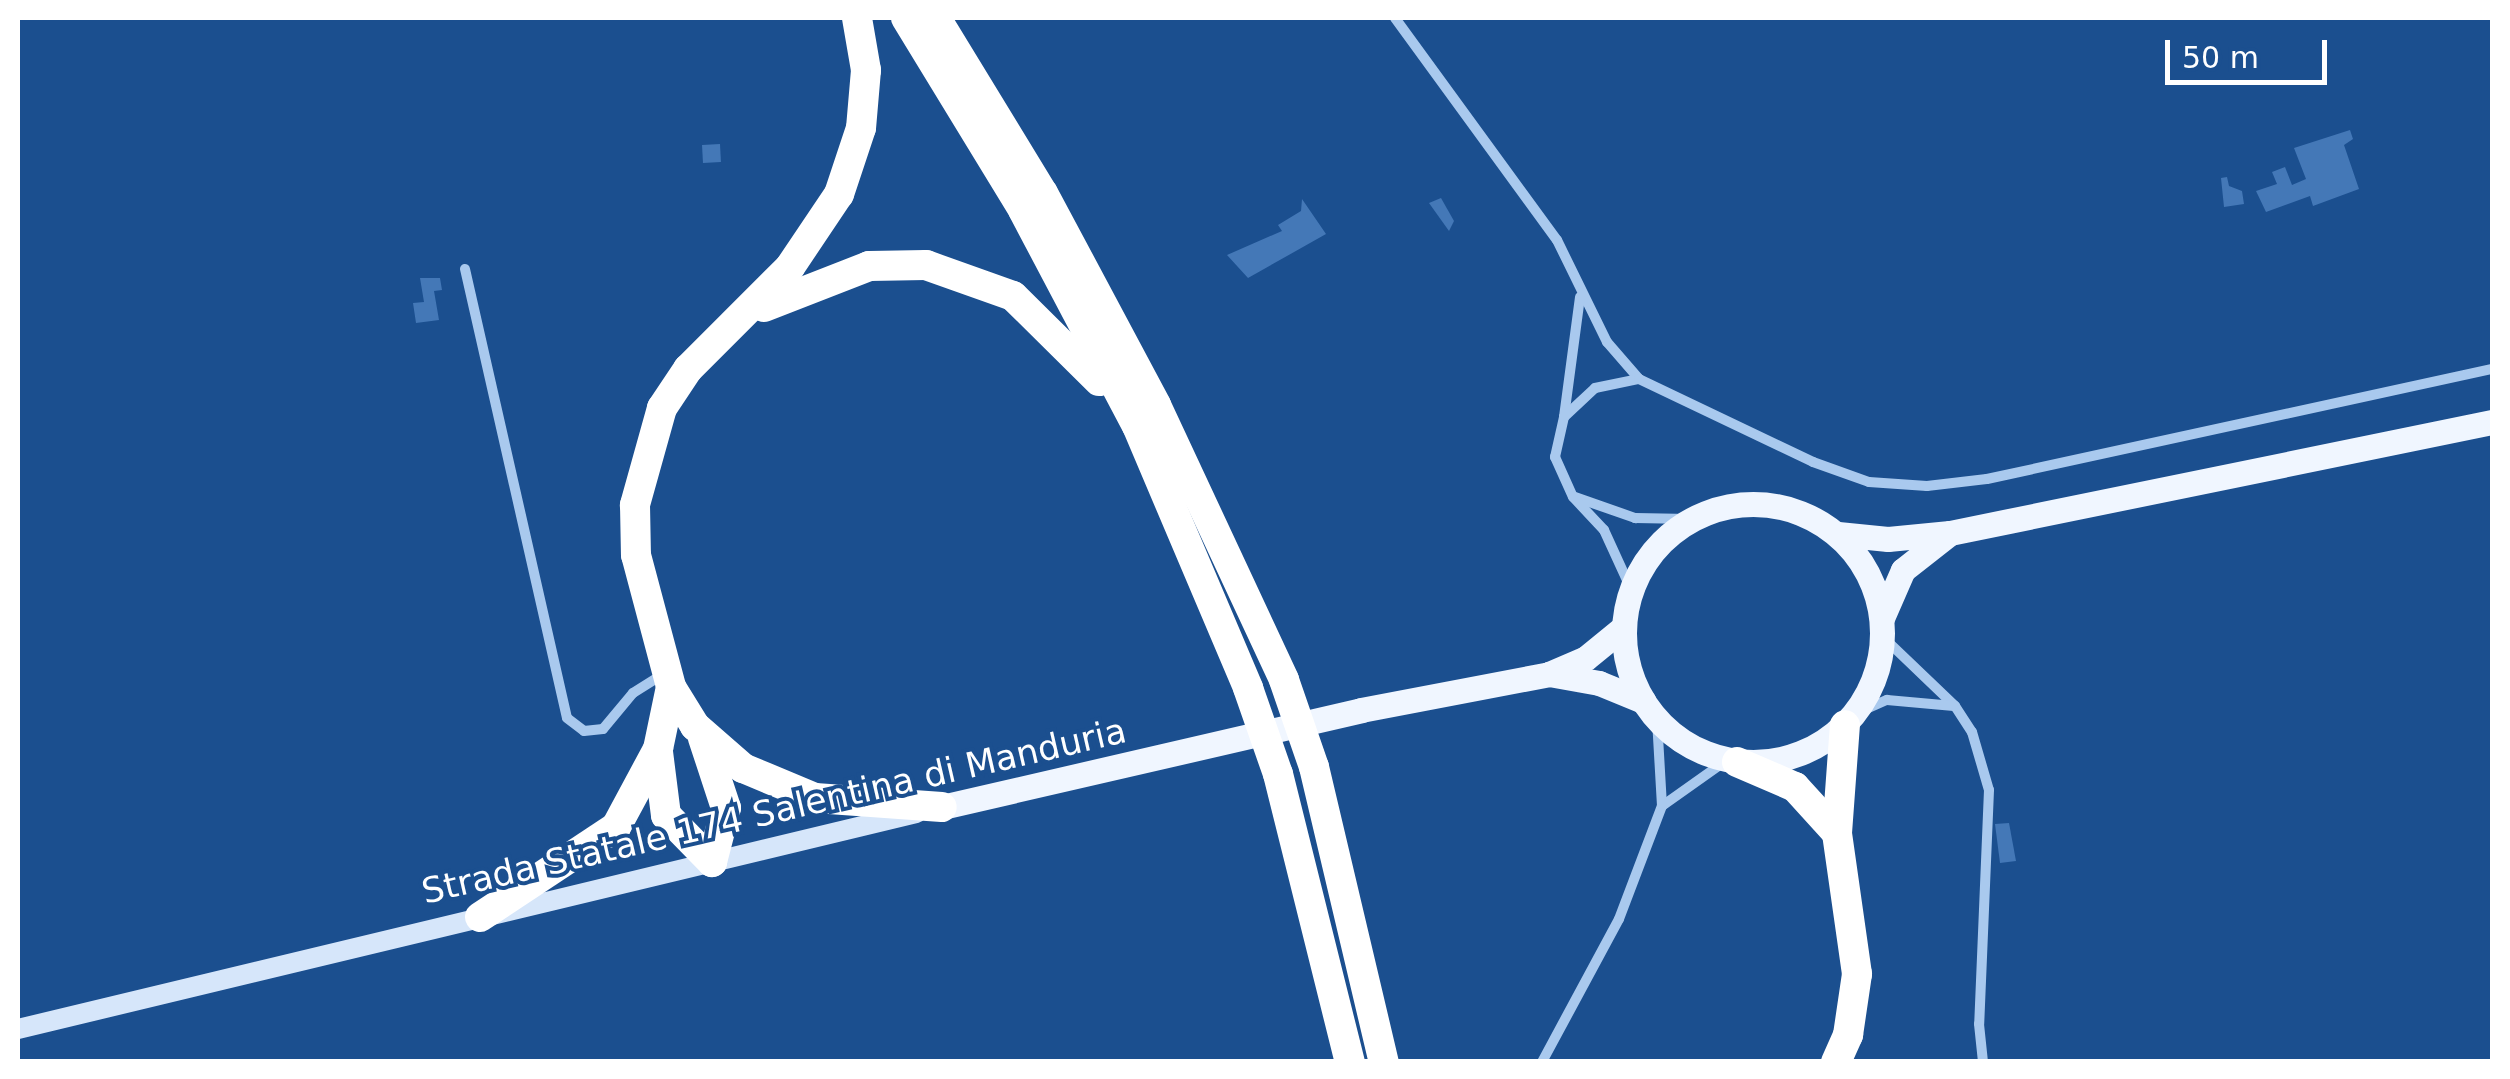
<!DOCTYPE html>
<style>
body{margin:0}
#map{position:relative;width:2510px;height:1079px;overflow:hidden;background:#1b4f8f;font-family:"DejaVu Sans",sans-serif}
div>[style]{position:absolute}
.building>*{inset:0;background:#4478b7;transform-origin:0 0}
.street>*{height:10px;margin:-5px;padding:0 5px;transform-origin:5px;border-radius:5px;background:#a9c9ee}
.secondary>*{height:20px;margin:-10px;padding:0 10px;transform-origin:10px;border-radius:10px;background:#d6e6fa}
.primary>*{height:25px;margin:-12.5px;padding:0 12.5px;transform-origin:12.5px;border-radius:12.5px;background:#f0f6ff}
.primary>.ring{margin:-12.5px;padding:0;box-sizing:content-box;background:none;border:25px solid #f0f6ff;border-radius:50%}
.highway>*{height:30px;margin:-15px;padding:0 15px;transform-origin:15px;border-radius:15px;background:#fff}
.highway-bridge>*{height:30px;margin:-15px;padding:0 15px;transform-origin:15px;border-radius:15px;background:#fff}
span{translate:-50% -50%;white-space:nowrap;text-align:center;line-height:1.15;-webkit-text-stroke:8px #1b4f8f;paint-order:stroke}
.street-label{font-size:35px;color:#fff}
.frame{position:absolute;inset:0;border:20px solid #fff;pointer-events:none}
.scale{position:absolute;left:2165px;top:40px;width:162px;height:45px;box-sizing:border-box;border:5px solid #fff;border-top:0;padding-left:12px;font-size:30px;line-height:35px;white-space:nowrap;color:#fff;-webkit-text-stroke:8px #1b4f8f;paint-order:stroke}
</style>
<div id="map">
<div class="building">
<i style="clip-path:polygon(2350px 130px,2353px 139px,2344px 145px,2359px 189px,2313px 206px,2310px 196px,2266px 212px,2256px 191px,2277px 184px,2272px 172px,2285px 167px,2292px 185px,2306px 179px,2294px 148px)"></i>
<i style="left:720px;top:144px;width:18px;height:18px;rotate:87deg"></i>
<i style="clip-path:polygon(2227px 177px,2229px 186px,2242px 191px,2244px 204px,2224px 207px,2221px 178px)"></i>
<i style="clip-path:polygon(1441px 198px,1454px 221px,1449px 231px,1429px 203px)"></i>
<i style="clip-path:polygon(1302px 199px,1326px 234px,1248px 278px,1227px 255px,1282px 231px,1278px 225px,1301px 211px)"></i>
<i style="clip-path:polygon(420px 278px,440px 278px,442px 290px,434px 291px,439px 320px,416px 323px,413px 303px,424px 302px)"></i>
<i style="clip-path:polygon(2009px 823px,2016px 861px,2000px 863px,1995px 824px)"></i>
</div>
<div class="street">
<i style="left:1395px;top:18px;width:275px;rotate:53.9deg"></i>
<i style="left:1557px;top:240px;width:114px;rotate:63.9deg"></i>
<i style="left:1607px;top:342px;width:49px;rotate:49.1deg"></i>
<i style="left:465px;top:269px;width:460px;rotate:77.2deg"></i>
<i style="left:567px;top:718px;width:21px;rotate:37deg"></i>
<i style="left:584px;top:731px;width:19px;rotate:-6deg"></i>
<i style="left:603px;top:729px;width:47px;rotate:-50.2deg"></i>
<i style="left:633px;top:693px;width:38px;rotate:-32deg"></i>
<i style="left:1564px;top:417px;width:121px;rotate:-82.4deg"></i>
<i style="left:1575px;top:497px;width:64px;rotate:19.3deg"></i>
<i style="left:1635px;top:518px;width:55px;rotate:1deg"></i>
<i style="left:1631px;top:589px;width:65px;rotate:-114.6deg"></i>
<i style="left:1604px;top:530px;width:45px;rotate:-133.2deg"></i>
<i style="left:1573px;top:497px;width:44px;rotate:-114.2deg"></i>
<i style="left:1555px;top:457px;width:41px;rotate:-77.3deg"></i>
<i style="left:1564px;top:417px;width:42px;rotate:-43.1deg"></i>
<i style="left:1595px;top:388px;width:45px;rotate:-11.6deg"></i>
<i style="left:1639px;top:379px;width:193px;rotate:25.5deg"></i>
<i style="left:1813px;top:462px;width:59px;rotate:19.7deg"></i>
<i style="left:1869px;top:482px;width:58px;rotate:3.9deg"></i>
<i style="left:1927px;top:486px;width:60px;rotate:-6.7deg"></i>
<i style="left:1987px;top:479px;width:517px;rotate:-12.29deg"></i>
<i style="left:1883px;top:637px;width:100px;rotate:43.8deg"></i>
<i style="left:1955px;top:706px;width:31px;rotate:57deg"></i>
<i style="left:1972px;top:732px;width:60px;rotate:73.7deg"></i>
<i style="left:1989px;top:790px;width:234px;rotate:92.4deg"></i>
<i style="left:1979px;top:1024px;width:38px;rotate:84deg"></i>
<i style="left:1855px;top:714px;width:35px;rotate:-24deg"></i>
<i style="left:1887px;top:700px;width:67px;rotate:5.1deg"></i>
<i style="left:1662px;top:806px;width:80px;rotate:-35.3deg"></i>
<i style="left:1542px;top:1062px;width:162px;rotate:-61.7deg"></i>
<i style="left:1619px;top:919px;width:121px;rotate:-69.2deg"></i>
<i style="left:1662px;top:806px;width:86px;rotate:-93.3deg"></i>
</div>
<div class="secondary">
<i style="left:18px;top:1029px;width:924px;rotate:-13.52deg"></i>
</div>
<div class="primary">
<i class="ring" style="left:1624px;top:504px;width:233px;height:233px"></i>
<i style="left:1838px;top:534px;width:50px;rotate:5.7deg"></i>
<i style="left:1888px;top:539px;width:62px;rotate:-5.5deg"></i>
<i style="left:1950px;top:533px;width:553px;rotate:-11.57deg"></i>
<i style="left:1882px;top:618px;width:52px;rotate:-66.4deg"></i>
<i style="left:1903px;top:570px;width:60px;rotate:-38.2deg"></i>
<i style="left:1549px;top:674px;width:51px;rotate:10.2deg"></i>
<i style="left:1599px;top:683px;width:48px;rotate:22.2deg"></i>
<i style="left:942px;top:807px;width:430px;rotate:-13deg"></i>
<i style="left:1361px;top:710px;width:191px;rotate:-10.8deg"></i>
<i style="left:1549px;top:674px;width:40px;rotate:-23.4deg"></i>
<i style="left:1586px;top:658px;width:49px;rotate:-39.2deg"></i>
</div>
<div class="highway">
<i style="left:857px;top:18px;width:53px;rotate:80.2deg"></i>
<i style="left:866px;top:70px;width:58px;rotate:94.9deg"></i>
<i style="left:861px;top:128px;width:70px;rotate:108.4deg"></i>
<i style="left:839px;top:194px;width:88px;rotate:123.9deg"></i>
<i style="left:790px;top:267px;width:144px;rotate:135deg"></i>
<i style="left:688px;top:369px;width:47px;rotate:123.7deg"></i>
<i style="left:662px;top:408px;width:101px;rotate:105.6deg"></i>
<i style="left:635px;top:505px;width:50px;rotate:88.9deg"></i>
<i style="left:636px;top:555px;width:137px;rotate:75.1deg"></i>
<i style="left:671px;top:687px;width:46px;rotate:58.4deg"></i>
<i style="left:695px;top:726px;width:64px;rotate:41.2deg"></i>
<i style="left:743px;top:768px;width:78px;rotate:22.6deg"></i>
<i style="left:815px;top:798px;width:127px;rotate:4.1deg"></i>
<i style="left:906px;top:18px;width:225px;rotate:58.6deg"></i>
<i style="left:1023px;top:210px;width:244px;rotate:62.2deg"></i>
<i style="left:1137px;top:426px;width:285px;rotate:67deg"></i>
<i style="left:936px;top:18px;width:205px;rotate:58.6deg"></i>
<i style="left:1043px;top:193px;width:240px;rotate:61.9deg"></i>
<i style="left:1156px;top:405px;width:303px;rotate:65deg"></i>
<i style="left:764px;top:307px;width:113px;rotate:-21.3deg"></i>
<i style="left:869px;top:266px;width:57px;rotate:-1deg"></i>
<i style="left:926px;top:265px;width:92px;rotate:19.6deg"></i>
<i style="left:1013px;top:296px;width:121px;rotate:44.7deg"></i>
<i style="left:658px;top:752px;width:64px;rotate:82.8deg"></i>
<i style="left:666px;top:815px;width:66px;rotate:45.6deg"></i>
<i style="left:712px;top:862px;width:56px;rotate:-75.5deg"></i>
<i style="left:726px;top:808px;width:74px;rotate:-108.2deg"></i>
<i style="left:1737px;top:762px;width:63px;rotate:23.3deg"></i>
<i style="left:1795px;top:787px;width:62px;rotate:47.6deg"></i>
<i style="left:1314px;top:767px;width:303px;rotate:76.7deg"></i>
<i style="left:1278px;top:774px;width:297px;rotate:76deg"></i>
<i style="left:480px;top:917px;width:163px;rotate:-33.5deg"></i>
<i style="left:616px;top:827px;width:89px;rotate:-61.7deg"></i>
<i style="left:658px;top:749px;width:63px;rotate:-78.2deg"></i>
<i style="left:1836px;top:1062px;width:30px;rotate:-66deg"></i>
<i style="left:1848px;top:1035px;width:62px;rotate:-81.6deg"></i>
<i style="left:1857px;top:974px;width:142px;rotate:-98.1deg"></i>
<i style="left:1837px;top:833px;width:108px;rotate:-85.8deg"></i>
</div>
<div class="highway-bridge">
<i style="left:1284px;top:680px;width:92px;rotate:71deg"></i>
<i style="left:1248px;top:688px;width:91px;rotate:70.8deg"></i>
</div>
<div class="street-label">
<span style="left:774px;top:811px;rotate:-13deg">Strada Statale 174 Salentina di Manduria</span>
</div>
<div class="frame"></div>
<div class="scale">50 m</div>
</div>
